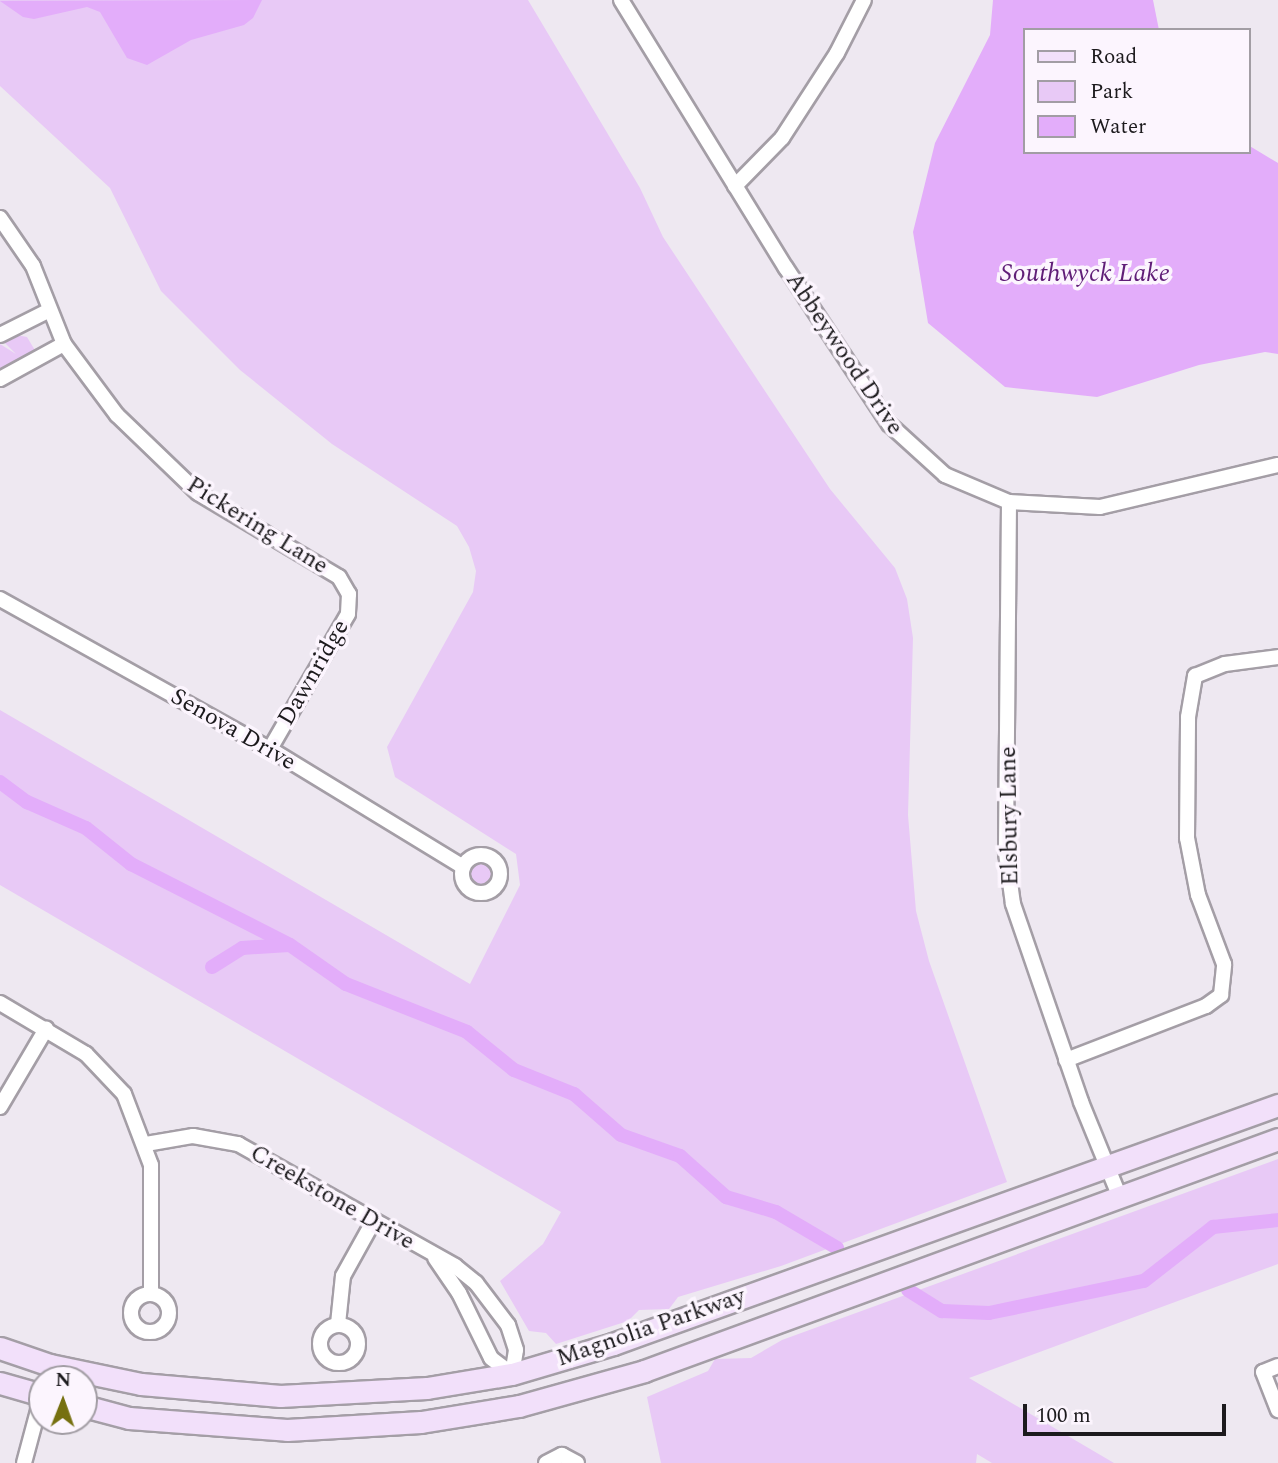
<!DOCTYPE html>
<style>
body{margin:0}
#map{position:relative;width:1278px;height:1463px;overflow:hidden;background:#eee8f1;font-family:Spectral,serif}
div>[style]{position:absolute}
.green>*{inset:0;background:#e8c9f6}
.round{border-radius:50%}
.water>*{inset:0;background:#e3adfa}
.canal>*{height:14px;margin:-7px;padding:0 7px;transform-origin:7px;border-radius:7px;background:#e3adfa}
.roads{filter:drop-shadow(2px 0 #a49ea6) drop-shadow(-2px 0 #a49ea6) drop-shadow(0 2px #a49ea6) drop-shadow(0 -2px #a49ea6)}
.street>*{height:14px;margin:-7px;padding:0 7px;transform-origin:7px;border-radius:7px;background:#fff}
.street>.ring{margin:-7px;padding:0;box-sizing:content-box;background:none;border:14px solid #fff;border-radius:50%}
.secondary>*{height:21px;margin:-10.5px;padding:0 10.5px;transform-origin:10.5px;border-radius:10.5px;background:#f2e0fa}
span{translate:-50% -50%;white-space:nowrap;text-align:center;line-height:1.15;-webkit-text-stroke:7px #fcf5fe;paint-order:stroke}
.street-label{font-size:24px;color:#1c1a1d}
.water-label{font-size:26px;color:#601e77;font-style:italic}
.legend{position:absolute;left:1023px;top:28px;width:228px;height:126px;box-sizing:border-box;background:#fcf5fe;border:2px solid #a29da4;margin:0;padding:9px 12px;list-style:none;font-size:21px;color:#1c1a1d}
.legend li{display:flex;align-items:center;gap:14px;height:35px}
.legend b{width:35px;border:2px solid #a29da4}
.north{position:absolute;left:28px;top:1365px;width:70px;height:70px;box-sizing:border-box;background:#fcf5fe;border:2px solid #a29da4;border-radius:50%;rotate:1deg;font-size:19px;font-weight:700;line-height:28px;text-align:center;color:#1c1a1d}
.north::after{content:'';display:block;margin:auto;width:24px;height:32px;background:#767010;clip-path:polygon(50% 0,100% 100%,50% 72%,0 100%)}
.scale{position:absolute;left:1023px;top:1404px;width:203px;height:32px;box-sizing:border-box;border:4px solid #1c1a1d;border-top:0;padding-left:9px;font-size:21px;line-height:24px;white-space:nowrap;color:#1c1a1d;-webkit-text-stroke:5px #fcf5fe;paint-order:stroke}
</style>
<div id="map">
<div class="green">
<i style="clip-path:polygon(0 0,528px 0,640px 188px,663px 237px,830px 489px,895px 568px,907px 599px,913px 638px,908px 815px,916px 911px,929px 961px,1007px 1182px,781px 1266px,678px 1297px,669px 1309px,639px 1310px,628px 1321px,556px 1344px,546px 1333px,529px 1331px,500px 1281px,543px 1244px,561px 1212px,0 885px,0 710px,470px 984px,520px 885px,516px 854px,395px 777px,387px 747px,473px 592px,476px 571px,469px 547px,457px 526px,332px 444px,240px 370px,161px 291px,110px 188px,0 86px)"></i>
<i style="clip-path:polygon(16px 335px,27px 337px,36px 352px,0 378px,0 344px,16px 354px,4px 342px)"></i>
<i class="round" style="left:461px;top:859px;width:34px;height:34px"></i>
<i style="clip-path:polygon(1278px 1159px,1278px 1264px,969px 1378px,1114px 1463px,992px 1463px,977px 1454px,976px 1463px,661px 1463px,647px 1397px,708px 1371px,715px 1359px,751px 1358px,782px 1340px)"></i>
</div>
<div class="water">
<i style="clip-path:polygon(262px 0,253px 18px,244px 25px,191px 40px,147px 65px,127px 58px,100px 12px,87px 7px,34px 19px,23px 17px,0 1px)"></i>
<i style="clip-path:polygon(993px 0,1153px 0,1159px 30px,1024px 30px,1024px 152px,1248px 152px,1248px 145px,1278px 163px,1278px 354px,1265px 352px,1199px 365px,1097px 397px,1005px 387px,928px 323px,913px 232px,935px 143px,990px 35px)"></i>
</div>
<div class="canal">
<i style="left:0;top:782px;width:34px;rotate:37deg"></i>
<i style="left:27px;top:802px;width:64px;rotate:23.8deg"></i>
<i style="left:86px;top:828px;width:58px;rotate:38.7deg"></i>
<i style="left:131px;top:864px;width:178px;rotate:27deg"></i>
<i style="left:290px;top:945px;width:68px;rotate:34.9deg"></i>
<i style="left:346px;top:984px;width:130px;rotate:21.6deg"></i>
<i style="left:467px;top:1032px;width:60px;rotate:39deg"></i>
<i style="left:514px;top:1070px;width:65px;rotate:21.8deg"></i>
<i style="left:574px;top:1094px;width:62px;rotate:41.1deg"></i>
<i style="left:621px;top:1135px;width:63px;rotate:19.6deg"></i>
<i style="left:680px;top:1156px;width:62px;rotate:41.7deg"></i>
<i style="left:726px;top:1197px;width:52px;rotate:16.7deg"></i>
<i style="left:776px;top:1212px;width:71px;rotate:30.5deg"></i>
<i style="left:212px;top:967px;width:36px;rotate:-32deg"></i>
<i style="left:242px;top:948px;width:47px;rotate:-3.7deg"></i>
<i style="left:908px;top:1290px;width:40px;rotate:32deg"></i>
<i style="left:942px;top:1311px;width:47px;rotate:2.4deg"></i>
<i style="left:989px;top:1313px;width:158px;rotate:-11.7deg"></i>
<i style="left:1144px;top:1281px;width:88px;rotate:-38deg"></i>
<i style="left:1213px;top:1227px;width:65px;rotate:-6.1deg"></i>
</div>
<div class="roads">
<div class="street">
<i style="left:621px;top:0;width:315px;rotate:58.4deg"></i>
<i style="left:786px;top:268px;width:187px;rotate:56.6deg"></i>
<i style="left:889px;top:424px;width:76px;rotate:42.3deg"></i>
<i style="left:945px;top:475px;width:69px;rotate:22.9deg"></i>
<i style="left:1009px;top:502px;width:91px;rotate:3.1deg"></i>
<i style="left:1100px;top:507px;width:183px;rotate:-13.3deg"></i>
<i style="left:735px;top:186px;width:67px;rotate:-45.6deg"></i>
<i style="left:782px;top:138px;width:101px;rotate:-57.1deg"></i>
<i style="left:837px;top:53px;width:59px;rotate:-63deg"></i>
<i style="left:0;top:218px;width:58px;rotate:55.5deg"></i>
<i style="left:33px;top:266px;width:84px;rotate:68.3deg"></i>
<i style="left:64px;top:344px;width:89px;rotate:53.3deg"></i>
<i style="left:117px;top:415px;width:112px;rotate:43.9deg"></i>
<i style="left:198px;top:493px;width:164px;rotate:30.8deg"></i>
<i style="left:339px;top:577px;width:20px;rotate:60deg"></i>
<i style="left:349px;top:594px;width:20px;rotate:93deg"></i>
<i style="left:348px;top:614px;width:156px;rotate:120deg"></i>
<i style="left:0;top:335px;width:54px;rotate:-26.6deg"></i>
<i style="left:0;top:379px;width:73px;rotate:-28.7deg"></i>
<i style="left:1009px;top:502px;width:351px;rotate:90.5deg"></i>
<i style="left:1006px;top:853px;width:51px;rotate:82.2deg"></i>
<i style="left:1013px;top:904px;width:209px;rotate:71deg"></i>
<i style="left:1081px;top:1102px;width:100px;rotate:67.8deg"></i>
<i style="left:0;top:599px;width:309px;rotate:29.1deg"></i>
<i style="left:270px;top:749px;width:226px;rotate:31.4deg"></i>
<i class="ring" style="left:462px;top:855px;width:24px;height:24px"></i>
<i style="left:0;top:1003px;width:100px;rotate:30.7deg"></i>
<i style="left:86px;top:1054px;width:55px;rotate:46.5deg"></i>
<i style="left:124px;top:1094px;width:76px;rotate:69.2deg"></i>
<i style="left:151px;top:1165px;width:129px;rotate:90deg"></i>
<i style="left:1066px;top:1060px;width:150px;rotate:-21.1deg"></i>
<i style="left:1206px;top:1006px;width:19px;rotate:-36deg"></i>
<i style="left:1221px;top:995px;width:31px;rotate:-84deg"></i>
<i style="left:1224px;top:964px;width:74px;rotate:-110.6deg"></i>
<i style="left:1198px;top:895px;width:58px;rotate:-100.9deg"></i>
<i style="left:1187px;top:838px;width:121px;rotate:-89.5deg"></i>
<i style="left:1188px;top:717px;width:42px;rotate:-80.3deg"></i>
<i style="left:1195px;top:676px;width:32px;rotate:-22deg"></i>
<i style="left:1225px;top:664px;width:53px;rotate:-7.5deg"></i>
<i style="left:0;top:1107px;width:91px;rotate:-59.5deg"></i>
<i style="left:146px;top:1144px;width:48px;rotate:-9.7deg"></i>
<i style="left:193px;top:1136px;width:46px;rotate:10.1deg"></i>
<i style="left:238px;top:1144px;width:249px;rotate:29.3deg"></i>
<i style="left:455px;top:1266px;width:27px;rotate:39deg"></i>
<i style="left:476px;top:1283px;width:53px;rotate:52.7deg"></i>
<i style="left:508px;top:1325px;width:26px;rotate:72deg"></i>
<i style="left:516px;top:1350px;width:24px;rotate:99deg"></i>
<i style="left:512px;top:1374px;width:26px;rotate:-143deg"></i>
<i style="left:491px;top:1358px;width:72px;rotate:-116.2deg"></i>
<i style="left:459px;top:1293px;width:42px;rotate:-124.4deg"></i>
<i class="ring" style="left:131px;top:1294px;width:24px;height:24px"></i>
<i style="left:338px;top:1324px;width:48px;rotate:-84.1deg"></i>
<i style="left:343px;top:1276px;width:64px;rotate:-61deg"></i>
<i class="ring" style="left:320px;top:1325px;width:24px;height:24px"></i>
<i style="left:1278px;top:1366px;width:16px;rotate:158deg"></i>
<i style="left:1263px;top:1372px;width:41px;rotate:68.5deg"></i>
<i style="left:24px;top:1463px;width:69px;rotate:-75deg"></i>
<i style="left:546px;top:1463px;width:18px;rotate:-27deg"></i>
<i style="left:562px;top:1455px;width:17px;rotate:28deg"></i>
</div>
<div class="secondary">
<i style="left:0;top:1348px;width:53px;rotate:18.8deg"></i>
<i style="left:50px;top:1365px;width:93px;rotate:11.8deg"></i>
<i style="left:141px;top:1384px;width:140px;rotate:4.9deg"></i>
<i style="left:280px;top:1396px;width:147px;rotate:-3.1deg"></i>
<i style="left:427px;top:1388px;width:86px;rotate:-9.4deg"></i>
<i style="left:512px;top:1374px;width:105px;rotate:-16.5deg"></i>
<i style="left:613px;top:1344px;width:707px;rotate:-19.77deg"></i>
<i style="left:0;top:1383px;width:44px;rotate:15.9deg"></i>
<i style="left:84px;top:1406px;width:47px;rotate:14.9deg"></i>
<i style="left:129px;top:1418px;width:158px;rotate:4.3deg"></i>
<i style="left:287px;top:1430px;width:134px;rotate:-3.4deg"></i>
<i style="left:421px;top:1422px;width:99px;rotate:-9.3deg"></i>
<i style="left:519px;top:1406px;width:130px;rotate:-15.6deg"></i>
<i style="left:644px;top:1371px;width:675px;rotate:-20.1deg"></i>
</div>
</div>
<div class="street-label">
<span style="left:844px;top:354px;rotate:56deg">Abbeywood Drive</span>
<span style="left:257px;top:526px;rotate:32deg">Pickering Lane</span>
<span style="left:314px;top:673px;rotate:-60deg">Dawnridge</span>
<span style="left:233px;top:730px;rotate:30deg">Senova Drive</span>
<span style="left:1010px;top:816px;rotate:-91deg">Elsbury Lane</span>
<span style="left:332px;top:1198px;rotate:30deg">Creekstone Drive</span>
<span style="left:651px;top:1328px;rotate:-19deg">Magnolia Parkway</span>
</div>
<div class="water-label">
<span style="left:1085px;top:274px">Southwyck Lake</span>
</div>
<ul class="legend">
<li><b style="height:9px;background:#f2e0fa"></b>Road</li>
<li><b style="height:19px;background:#e8c9f6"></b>Park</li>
<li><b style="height:19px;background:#e3adfa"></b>Water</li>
</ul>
<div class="north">N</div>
<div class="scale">100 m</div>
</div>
